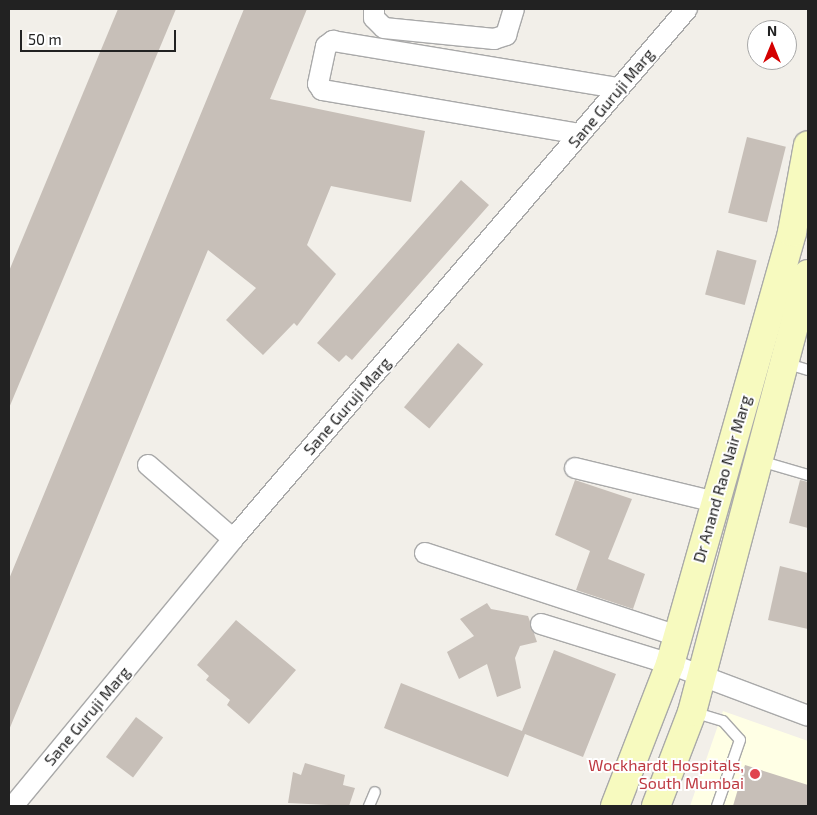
<!DOCTYPE html>
<style>
body{margin:0}
#map{position:relative;width:817px;height:815px;overflow:hidden;background:#f2efe9;font-family:"Exo 2",sans-serif}
div>[style]{position:absolute}
.education>*{inset:0;background:#ffffe5}
.building>*{inset:0;background:#c7bfb8;transform-origin:0 0}
.roads{filter:drop-shadow(1px 0 #a9a9a9) drop-shadow(-1px 0 #a9a9a9) drop-shadow(0 1px #a9a9a9) drop-shadow(0 -1px #a9a9a9)}
.lane>*{height:10px;margin:-5px;padding:0 5px;transform-origin:5px;border-radius:5px;background:#fff}
.street>*{height:20px;margin:-10px;padding:0 10px;transform-origin:10px;border-radius:10px;background:#fff}
.secondary>*{height:28px;margin:-14px;padding:0 14px;transform-origin:14px;border-radius:14px;background:#f7fabf}
.dots>*{width:14px;height:14px;translate:-50% -50%;box-sizing:border-box;border:2px solid #fff;border-radius:50%}
span{translate:-50% -50%;white-space:nowrap;text-align:center;line-height:1.15;-webkit-text-stroke:4px #fff;paint-order:stroke}
.street-label{font-size:16px;color:#222}
.health-label{font-size:16px;color:#be3a42}
.right{translate:-100% -50%;text-align:right}
.frame{position:absolute;inset:0;border:10px solid #222;pointer-events:none}
.north{position:absolute;left:747px;top:20px;width:50px;height:50px;box-sizing:border-box;background:#fff;border:1px solid #a7a7a7;border-radius:50%;rotate:0deg;font-size:14px;font-weight:700;line-height:20px;text-align:center;color:#222}
.north::after{content:'';display:block;margin:auto;width:18px;height:22px;background:#d40000;clip-path:polygon(50% 0,100% 100%,50% 72%,0 100%)}
.scale{position:absolute;left:20px;top:30px;width:156px;height:22px;box-sizing:border-box;border:2px solid #222;border-top:0;padding-left:6px;font-size:15px;line-height:18px;white-space:nowrap;color:#222;-webkit-text-stroke:4px #fff;paint-order:stroke}
</style>
<div id="map">
<div class="education">
<i style="clip-path:polygon(723px 711px,808px 741px,808px 806px,690px 806px)"></i>
</div>
<div class="building">
<i style="clip-path:polygon(118px 9px,176px 9px,9px 408px,9px 271px)"></i>
<i style="clip-path:polygon(244px 9px,307px 9px,270px 99px,425px 131px,411px 202px,331px 186px,307px 245px,336px 274px,297px 326px,294px 323px,263px 355px,226px 320px,256px 288px,208px 250px,9px 730px,9px 579px)"></i>
<i style="left:747px;top:137px;width:40px;height:78px;rotate:14deg"></i>
<i style="clip-path:polygon(461px 180px,489px 205px,352px 360px,346px 355px,339px 362px,317px 343px)"></i>
<i style="left:717px;top:250px;width:41px;height:46px;rotate:15deg"></i>
<i style="left:458px;top:343px;width:33px;height:84px;rotate:40deg"></i>
<i style="clip-path:polygon(575px 480px,632px 499px,608px 559px,645px 574px,633px 609px,576px 590px,590px 551px,555px 535px)"></i>
<i style="clip-path:polygon(800px 480px,808px 482px,808px 528px,789px 523px)"></i>
<i style="clip-path:polygon(780px 566px,808px 573px,808px 629px,768px 620px)"></i>
<i style="clip-path:polygon(487px 603px,491px 609px,528px 616px,537px 642px,520px 646px,515px 658px,521px 688px,497px 697px,487px 664px,459px 679px,447px 652px,474px 636px,460px 619px)"></i>
<i style="clip-path:polygon(236px 620px,296px 670px,249px 724px,227px 705px,230px 700px,206px 680px,209px 676px,197px 665px)"></i>
<i style="clip-path:polygon(554px 650px,616px 674px,583px 757px,525px 734px,508px 777px,384px 728px,401px 683px,522px 731px)"></i>
<i style="left:136px;top:717px;width:34px;height:50px;rotate:37deg"></i>
<i style="clip-path:polygon(305px 763px,345px 775px,343px 785px,355px 788px,349px 806px,288px 803px,293px 772px,301px 775px)"></i>
<i style="clip-path:polygon(745px 765px,808px 785px,808px 806px,733px 806px)"></i>
</div>
<div class="roads">
<div class="lane">
<i style="left:785px;top:363px;width:24px;rotate:17deg"></i>
<i style="left:760px;top:461px;width:50px;rotate:16.3deg"></i>
<i style="left:693px;top:712px;width:31px;rotate:17deg"></i>
<i style="left:723px;top:721px;width:25px;rotate:48deg"></i>
<i style="left:740px;top:740px;width:70px;rotate:109.2deg"></i>
<i style="left:369px;top:806px;width:15px;rotate:-67deg"></i>
</div>
<div class="street">
<i style="left:374px;top:9px;width:9px;rotate:90deg"></i>
<i style="left:374px;top:18px;width:14px;rotate:45deg"></i>
<i style="left:384px;top:28px;width:111px;rotate:5.7deg"></i>
<i style="left:494px;top:39px;width:13px;rotate:-18deg"></i>
<i style="left:506px;top:35px;width:27px;rotate:-73deg"></i>
<i style="left:580px;top:134px;width:262px;rotate:-170.3deg"></i>
<i style="left:322px;top:90px;width:7px;rotate:-124deg"></i>
<i style="left:318px;top:84px;width:39px;rotate:-78deg"></i>
<i style="left:326px;top:46px;width:9px;rotate:-36deg"></i>
<i style="left:333px;top:41px;width:289px;rotate:9.4deg"></i>
<i style="left:148px;top:465px;width:113px;rotate:41deg"></i>
<i style="left:575px;top:468px;width:145px;rotate:13.6deg"></i>
<i style="left:425px;top:553px;width:266px;rotate:18.2deg"></i>
<i style="left:541px;top:624px;width:135px;rotate:17.2deg"></i>
<i style="left:670px;top:664px;width:147px;rotate:20.6deg"></i>
<i style="left:13px;top:806px;width:346px;rotate:-50.5deg"></i>
<i style="left:233px;top:539px;width:698px;rotate:-49.42deg"></i>
</div>
<div class="secondary">
<i style="left:615px;top:806px;width:152px;rotate:-68.8deg"></i>
<i style="left:670px;top:664px;width:449px;rotate:-74.2deg"></i>
<i style="left:792px;top:232px;width:88px;rotate:-79.6deg"></i>
<i style="left:656px;top:806px;width:101px;rotate:-69deg"></i>
<i style="left:692px;top:712px;width:453px;rotate:-75.2deg"></i>
</div>
</div>
<div class="dots">
<i style="left:755px;top:774px;background:#e0444e"></i>
</div>
<div class="street-label">
<span style="left:611px;top:98px;rotate:-50deg">Sane Guruji Marg</span>
<span style="left:347px;top:406px;rotate:-49deg">Sane Guruji Marg</span>
<span style="left:722px;top:479px;rotate:-74deg">Dr Anand Rao Nair Marg</span>
<span style="left:87px;top:716px;rotate:-50deg">Sane Guruji Marg</span>
</div>
<div class="health-label">
<span class="right" style="left:744px;top:774px">Wockhardt Hospitals,<br>South Mumbai</span>
</div>
<div class="frame"></div>
<div class="north">N</div>
<div class="scale">50 m</div>
</div>
